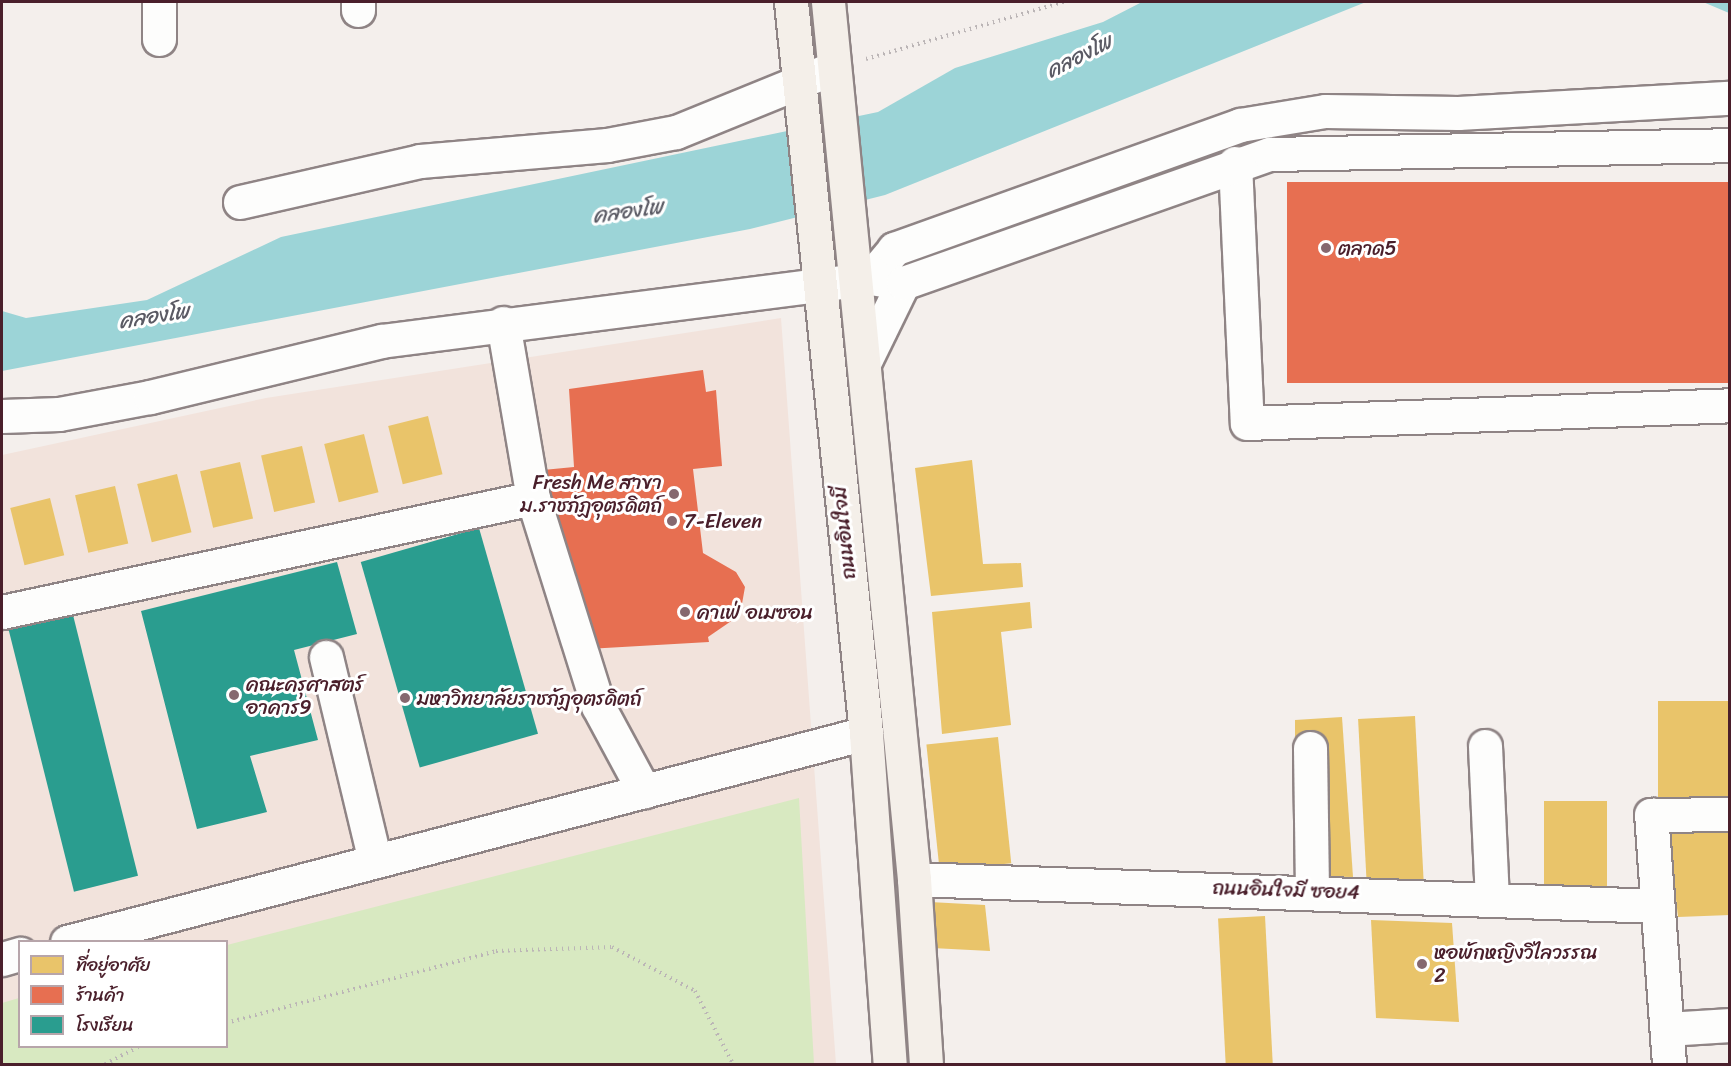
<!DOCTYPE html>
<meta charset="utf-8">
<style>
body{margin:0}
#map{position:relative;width:1731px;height:1066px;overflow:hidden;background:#f4efec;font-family:Sriracha,"Playpen Sans Thai",sans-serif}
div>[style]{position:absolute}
.built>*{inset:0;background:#f2e3dc}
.green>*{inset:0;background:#d8e9c1}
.water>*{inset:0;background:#9cd4d7}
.homes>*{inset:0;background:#e9c46a;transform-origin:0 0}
.shops>*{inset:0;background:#e76f51;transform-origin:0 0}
.schools>*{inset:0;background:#2a9d8f;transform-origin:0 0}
.path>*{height:4px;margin-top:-2px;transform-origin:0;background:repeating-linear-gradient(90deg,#bbb5b6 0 1.5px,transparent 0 6px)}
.roads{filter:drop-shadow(2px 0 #8f8485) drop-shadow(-2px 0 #8f8485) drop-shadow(0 2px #8f8485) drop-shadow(0 -2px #8f8485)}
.minor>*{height:33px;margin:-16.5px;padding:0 16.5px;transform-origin:16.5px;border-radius:16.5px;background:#fdfdfc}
.major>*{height:33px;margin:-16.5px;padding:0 16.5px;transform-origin:16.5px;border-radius:16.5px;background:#f4efe9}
.dots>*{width:16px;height:16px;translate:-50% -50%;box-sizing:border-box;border:3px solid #fff;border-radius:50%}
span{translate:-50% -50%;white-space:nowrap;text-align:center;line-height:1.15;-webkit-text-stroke:6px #fff;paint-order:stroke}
.poi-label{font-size:20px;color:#4a1f2b}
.left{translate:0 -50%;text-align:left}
.right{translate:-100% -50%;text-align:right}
.street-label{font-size:20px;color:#4a1f2b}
.water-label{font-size:21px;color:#5a5a64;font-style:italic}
.frame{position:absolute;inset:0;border:3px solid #4a1f2b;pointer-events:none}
.legend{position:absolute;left:18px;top:940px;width:210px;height:108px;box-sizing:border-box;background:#fff;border:2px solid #b7a5aa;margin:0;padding:8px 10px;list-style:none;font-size:18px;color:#4a1f2b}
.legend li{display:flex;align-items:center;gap:12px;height:30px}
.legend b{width:30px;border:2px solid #b7a5aa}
</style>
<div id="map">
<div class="built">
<i style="clip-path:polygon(evenodd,781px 318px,836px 1064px,2px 1064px,2px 455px,266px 398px,781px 318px,20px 942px,226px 942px,226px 1046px,20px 1046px,20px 942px)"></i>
</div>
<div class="green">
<i style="clip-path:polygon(799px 798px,814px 1064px,2px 1064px,2px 1003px,19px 998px,20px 1046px,226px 1046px,227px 945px)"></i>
</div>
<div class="water">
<i style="clip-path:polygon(1142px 2px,1366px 2px,885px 195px,750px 229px,2px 371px,2px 311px,26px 318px,147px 300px,281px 237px,878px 112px,955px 68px,1103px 22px)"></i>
<i style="clip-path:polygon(1703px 2px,1729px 2px,1729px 13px)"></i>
</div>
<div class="homes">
<i style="left:428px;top:416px;width:60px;height:41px;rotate:76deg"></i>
<i style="left:364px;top:434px;width:60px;height:41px;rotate:76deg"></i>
<i style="left:302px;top:446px;width:58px;height:42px;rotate:77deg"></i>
<i style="clip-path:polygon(972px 460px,983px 564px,1021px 563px,1023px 587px,931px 596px,915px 468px)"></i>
<i style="left:240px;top:462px;width:58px;height:41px;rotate:77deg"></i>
<i style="left:177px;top:474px;width:60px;height:41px;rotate:76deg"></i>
<i style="left:115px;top:486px;width:59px;height:41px;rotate:77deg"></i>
<i style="left:50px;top:498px;width:59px;height:41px;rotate:76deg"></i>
<i style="clip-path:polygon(1030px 602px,1032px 628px,1001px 632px,1011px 725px,942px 734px,932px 612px)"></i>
<i style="left:1730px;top:701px;width:98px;height:72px;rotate:90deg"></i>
<i style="left:1415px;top:716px;width:165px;height:57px;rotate:87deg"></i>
<i style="clip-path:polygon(1342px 717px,1353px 877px,1295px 876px,1295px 720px)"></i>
<i style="left:998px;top:737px;width:127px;height:72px;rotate:84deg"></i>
<i style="left:1544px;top:801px;width:63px;height:86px"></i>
<i style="clip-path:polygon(1730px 825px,1730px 915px,1678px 917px,1668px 827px)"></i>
<i style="clip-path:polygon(930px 902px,985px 905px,990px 951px,932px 948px)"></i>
<i style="left:1265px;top:916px;width:148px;height:47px;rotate:87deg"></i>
<i style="clip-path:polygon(1371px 920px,1452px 923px,1459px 1022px,1376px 1018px)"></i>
</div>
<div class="shops">
<i style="left:1730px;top:182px;width:201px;height:443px;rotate:90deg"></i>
<i style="clip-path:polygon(703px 370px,706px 392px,716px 390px,722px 466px,693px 469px,703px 553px,736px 572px,745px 587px,740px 615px,708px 637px,709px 642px,570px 650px,543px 470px,574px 467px,569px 389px)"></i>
</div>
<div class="schools">
<i style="left:479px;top:528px;width:214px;height:123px;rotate:74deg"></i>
<i style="clip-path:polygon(337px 562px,357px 634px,294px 650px,318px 740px,250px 756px,267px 812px,197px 829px,141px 611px)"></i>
<i style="left:71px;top:607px;width:277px;height:66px;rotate:76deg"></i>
</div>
<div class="path">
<i style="left:866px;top:59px;width:206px;rotate:-16.1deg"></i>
<i style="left:226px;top:1023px;width:279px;rotate:-14.9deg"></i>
<i style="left:496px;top:951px;width:116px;rotate:-2deg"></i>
<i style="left:612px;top:947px;width:94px;rotate:27.9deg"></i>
<i style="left:695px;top:991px;width:82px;rotate:62.5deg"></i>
<i style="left:105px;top:1064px;width:39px;rotate:-27deg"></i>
</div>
<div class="roads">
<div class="minor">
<i style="left:159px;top:2px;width:37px;rotate:90deg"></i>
<i style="left:358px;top:2px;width:8px;rotate:90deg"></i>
<i style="left:1235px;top:163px;width:260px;rotate:87.4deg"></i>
<i style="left:1247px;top:423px;width:483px;rotate:-2.1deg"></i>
<i style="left:240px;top:202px;width:185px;rotate:-12.8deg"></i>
<i style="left:420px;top:161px;width:188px;rotate:-4.9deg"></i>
<i style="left:607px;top:145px;width:70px;rotate:-10.7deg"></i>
<i style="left:676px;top:132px;width:170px;rotate:-22.1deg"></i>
<i style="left:870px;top:278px;width:38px;rotate:-50deg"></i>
<i style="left:894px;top:249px;width:368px;rotate:-19.7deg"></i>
<i style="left:1240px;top:125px;width:86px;rotate:-9.4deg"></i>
<i style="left:1325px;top:111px;width:133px;rotate:0.9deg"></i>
<i style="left:1458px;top:113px;width:272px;rotate:-3.2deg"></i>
<i style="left:503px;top:323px;width:178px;rotate:80.3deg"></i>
<i style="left:533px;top:498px;width:218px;rotate:72.6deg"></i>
<i style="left:598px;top:706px;width:97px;rotate:61.6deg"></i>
<i style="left:864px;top:363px;width:89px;rotate:-64deg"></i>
<i style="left:2px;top:416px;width:57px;rotate:-2deg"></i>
<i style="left:59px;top:414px;width:93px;rotate:-10.6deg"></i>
<i style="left:150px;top:397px;width:238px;rotate:-13.6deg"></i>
<i style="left:381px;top:341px;width:493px;rotate:-7.3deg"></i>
<i style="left:870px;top:278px;width:33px;rotate:9deg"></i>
<i style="left:903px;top:283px;width:389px;rotate:-19.4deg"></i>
<i style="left:1270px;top:154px;width:460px;rotate:-1.1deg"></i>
<i style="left:2px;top:612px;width:543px;rotate:-12.12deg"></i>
<i style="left:326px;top:657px;width:210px;rotate:76.5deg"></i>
<i style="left:1485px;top:746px;width:153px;rotate:87.4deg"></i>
<i style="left:1310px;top:748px;width:143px;rotate:89.2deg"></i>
<i style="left:914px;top:879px;width:743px;rotate:2.08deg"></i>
<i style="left:67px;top:942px;width:826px;rotate:-14.66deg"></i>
<i style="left:2px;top:959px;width:19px;rotate:-16deg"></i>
<i style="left:1667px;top:1029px;width:63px;rotate:-3.6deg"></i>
<i style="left:1669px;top:1064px;width:250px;rotate:-94.1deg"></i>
<i style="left:1651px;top:815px;width:79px;rotate:-0.7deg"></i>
</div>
<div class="major">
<i style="left:791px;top:2px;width:735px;rotate:84.14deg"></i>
<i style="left:866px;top:733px;width:332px;rotate:85.9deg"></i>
<i style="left:828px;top:2px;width:881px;rotate:84.4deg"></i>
<i style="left:914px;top:879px;width:185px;rotate:86.3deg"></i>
</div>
</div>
<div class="dots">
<i style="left:1326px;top:248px;background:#86686f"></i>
<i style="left:674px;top:494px;background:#86686f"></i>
<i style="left:672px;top:521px;background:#86686f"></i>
<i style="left:685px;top:612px;background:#86686f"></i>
<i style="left:234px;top:695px;background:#86686f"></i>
<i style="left:405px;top:698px;background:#86686f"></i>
<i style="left:1422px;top:964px;background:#86686f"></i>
</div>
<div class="poi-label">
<span class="left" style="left:1338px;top:248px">ตลาด5</span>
<span class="right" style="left:662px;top:494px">Fresh Me สาขา<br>ม.ราชภัฏอุตรดิตถ์</span>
<span class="left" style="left:684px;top:521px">7-Eleven</span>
<span class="left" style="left:697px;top:612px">คาเฟ่ อเมซอน</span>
<span class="left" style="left:246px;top:696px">คณะครุศาสตร์<br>อาคาร9</span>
<span class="left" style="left:417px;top:698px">มหาวิทยาลัยราชภัฏอุตรดิตถ์</span>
<span class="left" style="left:1434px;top:964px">หอพักหญิงวิไลวรรณ<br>2</span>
</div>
<div class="street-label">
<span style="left:844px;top:533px;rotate:-96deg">ถนนอินใจมี</span>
<span style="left:1286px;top:890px;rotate:2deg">ถนนอินใจมี ซอย4</span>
</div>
<div class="water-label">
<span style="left:1079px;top:56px;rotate:-27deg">คลองโพ</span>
<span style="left:628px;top:211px;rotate:-8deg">คลองโพ</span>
<span style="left:154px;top:316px;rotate:-9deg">คลองโพ</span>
</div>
<div class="frame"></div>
<ul class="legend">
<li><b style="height:16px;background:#e9c46a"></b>ที่อยู่อาศัย</li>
<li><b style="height:16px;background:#e76f51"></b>ร้านค้า</li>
<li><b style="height:16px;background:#2a9d8f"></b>โรงเรียน</li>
</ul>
</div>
